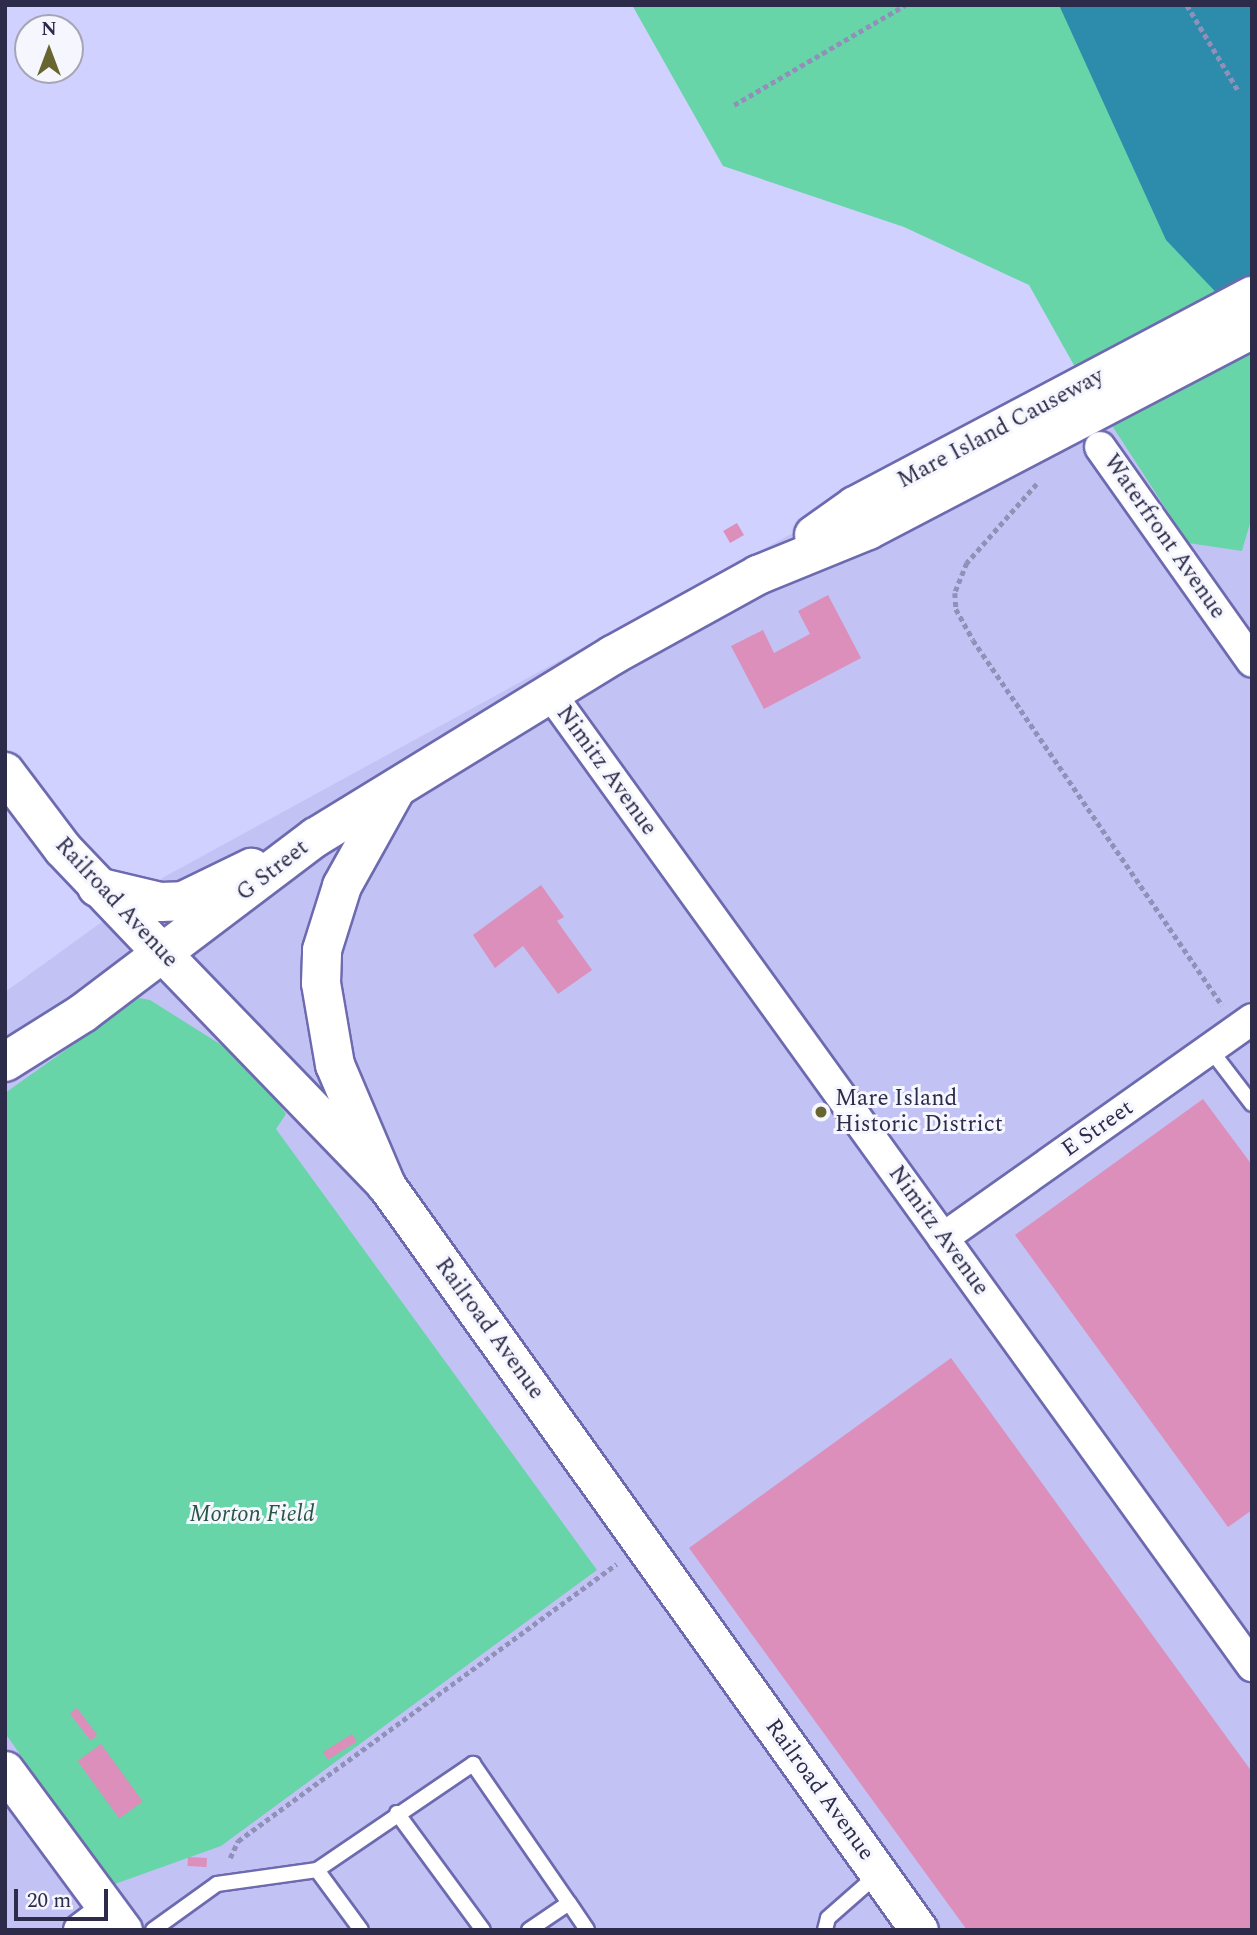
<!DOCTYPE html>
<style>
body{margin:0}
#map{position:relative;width:1257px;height:1935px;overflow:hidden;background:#d0d1ff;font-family:Spectral,serif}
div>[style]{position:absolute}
.built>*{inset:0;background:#c2c2f4}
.green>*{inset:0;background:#68d5a9}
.water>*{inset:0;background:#2d8bab}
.building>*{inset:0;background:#db8fba;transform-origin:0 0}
.path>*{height:4.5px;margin-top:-2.25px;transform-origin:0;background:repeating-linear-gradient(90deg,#9090b8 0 5px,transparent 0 8.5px)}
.roads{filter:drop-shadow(2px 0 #6d6aaf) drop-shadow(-2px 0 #6d6aaf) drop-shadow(0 2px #6d6aaf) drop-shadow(0 -2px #6d6aaf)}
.service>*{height:14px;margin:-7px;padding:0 7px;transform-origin:7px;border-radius:7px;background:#fff}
.minor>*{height:30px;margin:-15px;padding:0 15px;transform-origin:15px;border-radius:15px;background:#fff}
.tertiary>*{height:37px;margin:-18.5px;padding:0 18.5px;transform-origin:18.5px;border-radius:18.5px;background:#fff}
.secondary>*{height:38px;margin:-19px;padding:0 19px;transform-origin:19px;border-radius:19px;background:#fff}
.dots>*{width:19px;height:19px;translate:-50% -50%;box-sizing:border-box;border:4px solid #f5f6fe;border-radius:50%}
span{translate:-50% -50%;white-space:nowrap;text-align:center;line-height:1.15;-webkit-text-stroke:6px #f5f6fe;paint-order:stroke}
.street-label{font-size:23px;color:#2c2b49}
.poi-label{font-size:23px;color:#2c2b49}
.left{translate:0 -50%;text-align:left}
.park-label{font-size:23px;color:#275643;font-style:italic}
.frame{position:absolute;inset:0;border:7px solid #2c2b49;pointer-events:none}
.north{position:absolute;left:14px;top:14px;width:70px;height:70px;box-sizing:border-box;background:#f5f6fe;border:2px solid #a5a5b6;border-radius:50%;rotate:0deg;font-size:19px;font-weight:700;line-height:28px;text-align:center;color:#2c2b49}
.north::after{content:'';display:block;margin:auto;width:24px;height:32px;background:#686531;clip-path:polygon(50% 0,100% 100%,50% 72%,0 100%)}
.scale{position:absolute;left:14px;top:1889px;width:94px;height:32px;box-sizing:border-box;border:4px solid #2c2b49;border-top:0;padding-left:9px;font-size:21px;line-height:24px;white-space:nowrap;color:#2c2b49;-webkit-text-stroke:5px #f5f6fe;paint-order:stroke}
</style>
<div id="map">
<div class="built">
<i style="clip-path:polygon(1080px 376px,1242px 551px,1252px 517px,1252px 1930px,5px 1930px,5px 992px,164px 877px)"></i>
</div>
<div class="green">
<i style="clip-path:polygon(632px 5px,1129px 5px,1252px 218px,1252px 517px,1242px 551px,1188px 543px,1080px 376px,1029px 285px,904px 227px,723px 166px)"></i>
<i style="clip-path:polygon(139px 998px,150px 1000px,223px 1046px,269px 1090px,286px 1114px,276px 1129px,597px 1570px,221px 1846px,112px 1885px,5px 1733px,5px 1093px)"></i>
</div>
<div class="water">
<i style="clip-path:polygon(1059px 5px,1252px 5px,1252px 330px,1166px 240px)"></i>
</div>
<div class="building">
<i style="left:737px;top:523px;width:14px;height:16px;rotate:60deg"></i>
<i style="clip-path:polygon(828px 595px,861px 658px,764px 709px,731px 646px,763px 630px,774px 653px,810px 634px,798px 611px)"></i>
<i style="clip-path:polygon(541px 885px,564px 917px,557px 921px,592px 970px,558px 994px,523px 946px,495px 968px,473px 935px)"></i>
<i style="clip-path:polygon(1203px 1099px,1252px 1165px,1252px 1510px,1228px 1527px,1015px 1235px)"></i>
<i style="clip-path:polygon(951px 1358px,1252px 1772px,1252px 1930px,967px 1930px,689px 1548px)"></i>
<i style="left:77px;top:1708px;width:34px;height:9px;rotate:53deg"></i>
<i style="left:352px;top:1734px;width:9px;height:34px;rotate:58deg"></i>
<i style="left:101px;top:1744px;width:71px;height:29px;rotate:54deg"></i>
<i style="left:188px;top:1857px;width:19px;height:9px;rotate:3deg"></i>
</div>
<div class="path">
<i style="left:1187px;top:5px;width:101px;rotate:59.1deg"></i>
<i style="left:734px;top:105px;width:198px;rotate:-30.3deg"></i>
<i style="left:1037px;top:484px;width:106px;rotate:131.5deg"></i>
<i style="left:967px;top:563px;width:32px;rotate:112deg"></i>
<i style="left:955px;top:593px;width:16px;rotate:86deg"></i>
<i style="left:956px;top:609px;width:35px;rotate:61deg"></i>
<i style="left:973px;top:640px;width:442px;rotate:55.7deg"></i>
<i style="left:230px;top:1858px;width:19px;rotate:-65deg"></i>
<i style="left:238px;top:1841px;width:469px;rotate:-36.2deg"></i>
</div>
<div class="roads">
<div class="service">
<i style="left:1210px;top:1049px;width:69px;rotate:52.6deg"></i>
<i style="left:397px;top:1813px;width:145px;rotate:53.7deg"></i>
<i style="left:317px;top:1870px;width:189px;rotate:-34.2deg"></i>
<i style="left:473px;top:1764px;width:169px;rotate:55.4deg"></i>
<i style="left:153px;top:1930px;width:79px;rotate:-35.7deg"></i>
<i style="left:217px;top:1884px;width:101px;rotate:-8deg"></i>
<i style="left:317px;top:1870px;width:74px;rotate:53.7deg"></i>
<i style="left:529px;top:1930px;width:48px;rotate:-34deg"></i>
<i style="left:569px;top:1903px;width:32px;rotate:56deg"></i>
<i style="left:825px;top:1930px;width:12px;rotate:-76deg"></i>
<i style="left:828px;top:1918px;width:67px;rotate:-41.3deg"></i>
</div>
<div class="minor">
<i style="left:1100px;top:447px;width:263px;rotate:54.7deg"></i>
<i style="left:550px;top:693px;width:1200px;rotate:54.19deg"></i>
<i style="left:943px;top:1238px;width:379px;rotate:-35.3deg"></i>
<i style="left:79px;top:1930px;width:35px;rotate:-37deg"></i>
</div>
<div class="tertiary">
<i style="left:163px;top:954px;width:321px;rotate:46deg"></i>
<i style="left:386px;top:1185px;width:916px;rotate:54.42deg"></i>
<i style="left:5px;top:1770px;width:199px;rotate:53.6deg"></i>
</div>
<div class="secondary">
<i style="left:814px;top:535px;width:50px;rotate:-35.3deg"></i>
<i style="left:855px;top:506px;width:449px;rotate:-27.9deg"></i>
<i style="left:5px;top:772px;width:96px;rotate:53deg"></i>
<i style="left:63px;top:849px;width:145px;rotate:46.4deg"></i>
<i style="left:97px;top:887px;width:65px;rotate:13.4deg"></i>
<i style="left:160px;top:902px;width:23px;rotate:-2deg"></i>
<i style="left:183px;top:901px;width:76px;rotate:-25.9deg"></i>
<i style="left:5px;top:1062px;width:92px;rotate:-32.1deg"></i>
<i style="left:83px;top:1013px;width:292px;rotate:-37.1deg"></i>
<i style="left:316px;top:837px;width:348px;rotate:-31.5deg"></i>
<i style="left:613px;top:655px;width:166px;rotate:-28.9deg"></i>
<i style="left:758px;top:575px;width:119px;rotate:-22.2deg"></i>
<i style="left:868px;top:530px;width:433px;rotate:-27.6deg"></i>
<i style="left:386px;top:1185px;width:130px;rotate:-113deg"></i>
<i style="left:335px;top:1065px;width:83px;rotate:-99.7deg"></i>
<i style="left:321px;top:983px;width:33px;rotate:-88deg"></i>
<i style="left:322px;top:950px;width:67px;rotate:-72.6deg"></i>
<i style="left:342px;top:886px;width:111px;rotate:-60.9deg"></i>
</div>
</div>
<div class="dots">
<i style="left:821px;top:1112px;background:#686531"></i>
</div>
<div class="street-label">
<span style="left:1001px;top:429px;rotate:-28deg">Mare Island Causeway</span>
<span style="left:1164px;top:537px;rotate:55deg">Waterfront Avenue</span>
<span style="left:606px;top:771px;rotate:54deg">Nimitz Avenue</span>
<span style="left:273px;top:871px;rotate:-38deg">G Street</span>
<span style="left:116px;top:903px;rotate:47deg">Railroad Avenue</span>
<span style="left:1098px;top:1129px;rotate:-35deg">E Street</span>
<span style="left:938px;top:1231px;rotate:54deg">Nimitz Avenue</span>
<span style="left:489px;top:1329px;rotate:54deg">Railroad Avenue</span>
<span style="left:819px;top:1790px;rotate:54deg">Railroad Avenue</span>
</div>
<div class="poi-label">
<span class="left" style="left:835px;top:1112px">Mare Island<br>Historic District</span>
</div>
<div class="park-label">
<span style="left:252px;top:1515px">Morton Field</span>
</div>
<div class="frame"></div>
<div class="north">N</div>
<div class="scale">20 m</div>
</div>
